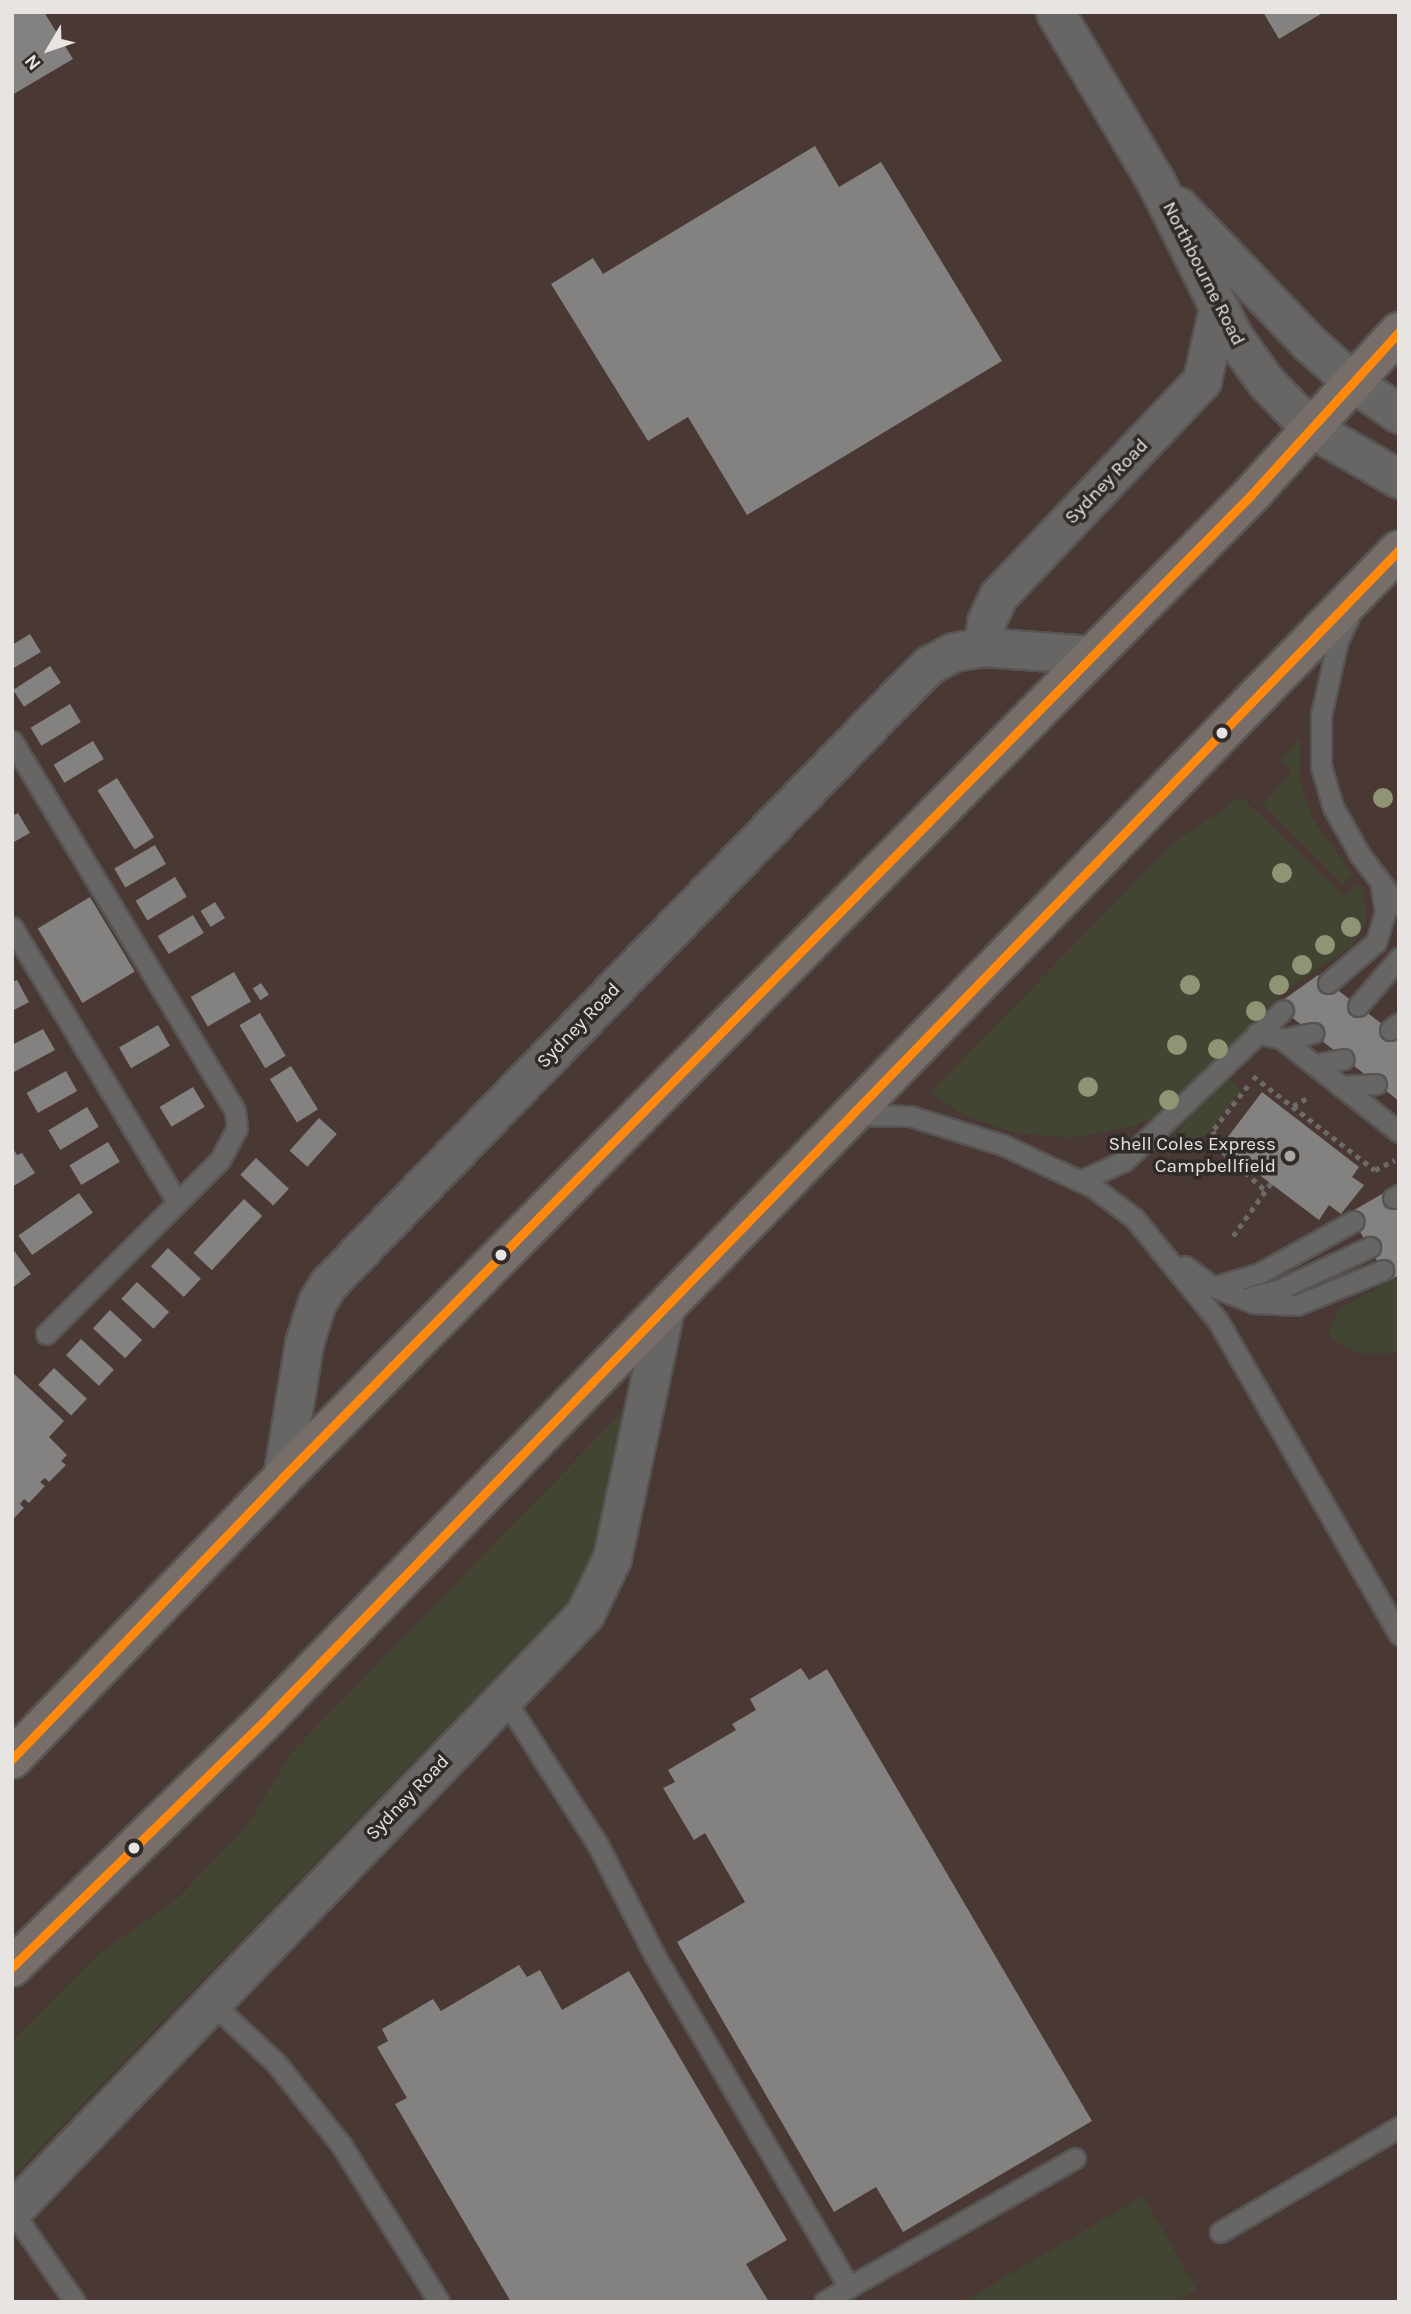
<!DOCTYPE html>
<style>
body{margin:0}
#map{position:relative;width:1411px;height:2314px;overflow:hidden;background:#383634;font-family:Karla,sans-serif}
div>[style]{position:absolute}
.industrial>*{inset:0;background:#493833;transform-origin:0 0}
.green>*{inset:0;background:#424532}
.building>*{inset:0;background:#848281;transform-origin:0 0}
.path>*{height:4.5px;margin-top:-2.25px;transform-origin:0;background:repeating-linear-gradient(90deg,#6d6b6a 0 5px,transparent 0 10px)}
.roads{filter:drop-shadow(2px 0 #575554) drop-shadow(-2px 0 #575554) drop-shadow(0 2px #575554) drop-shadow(0 -2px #575554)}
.lane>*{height:19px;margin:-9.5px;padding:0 9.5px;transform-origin:9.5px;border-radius:9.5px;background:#686664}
.street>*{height:37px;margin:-18.5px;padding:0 18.5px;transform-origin:18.5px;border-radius:18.5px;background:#686664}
.highway>*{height:38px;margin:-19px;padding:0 19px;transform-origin:19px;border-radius:19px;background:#776e6a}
.bus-1>*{height:9px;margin:-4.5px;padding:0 4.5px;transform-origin:4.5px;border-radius:4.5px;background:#ff880d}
.trees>*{width:20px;height:20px;margin:-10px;border-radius:50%;background:#8f9474}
.dots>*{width:19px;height:19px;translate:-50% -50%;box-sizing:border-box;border:4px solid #302b28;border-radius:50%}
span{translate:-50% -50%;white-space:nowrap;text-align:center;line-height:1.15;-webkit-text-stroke:7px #302b28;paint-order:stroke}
.street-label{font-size:19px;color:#e7e4e2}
.poi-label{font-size:19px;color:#e7e4e2}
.right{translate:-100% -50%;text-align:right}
.frame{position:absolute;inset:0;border:14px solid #e7e4e2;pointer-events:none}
.north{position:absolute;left:14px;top:14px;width:70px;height:70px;-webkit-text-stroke:5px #302b28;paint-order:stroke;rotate:231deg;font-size:19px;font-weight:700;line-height:28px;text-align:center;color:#e7e4e2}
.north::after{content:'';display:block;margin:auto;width:24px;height:32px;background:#e7e4e2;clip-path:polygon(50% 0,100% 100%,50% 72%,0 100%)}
</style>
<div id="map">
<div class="industrial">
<i style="left:12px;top:12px;width:1387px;height:2290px"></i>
</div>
<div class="green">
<i style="clip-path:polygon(1300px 738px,1300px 779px,1312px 818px,1352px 874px,1343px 884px,1263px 804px,1292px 772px,1280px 760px)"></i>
<i style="clip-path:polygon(1241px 797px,1345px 896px,1356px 884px,1364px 886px,1366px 922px,1351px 947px,1283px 992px,1162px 1115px,1133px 1126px,1072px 1138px,1015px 1133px,963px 1115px,930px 1093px,1174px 842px)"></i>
<i style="clip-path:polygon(1227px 1077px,1241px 1090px,1208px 1133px,1182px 1148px,1174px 1134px)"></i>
<i style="clip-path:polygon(1399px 1275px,1399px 1353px,1357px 1353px,1333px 1340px,1328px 1330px,1339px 1309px)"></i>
<i style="clip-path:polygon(627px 1407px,604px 1524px,586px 1579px,570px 1599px,12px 2177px,12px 2042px,98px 1954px,177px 1899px,247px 1826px,291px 1753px)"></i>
<i style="clip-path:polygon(1143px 2196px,1197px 2290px,1176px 2302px,962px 2302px)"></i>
</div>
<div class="building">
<i style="clip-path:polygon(12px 12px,44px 12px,73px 59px,12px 95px)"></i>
<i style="clip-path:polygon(1263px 12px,1324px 12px,1279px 39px)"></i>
<i style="clip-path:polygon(815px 146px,839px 187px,881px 162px,1002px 361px,747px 515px,688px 417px,648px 441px,551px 284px,593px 258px,603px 274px)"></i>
<i style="clip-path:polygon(30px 634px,41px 652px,12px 669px,12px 645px)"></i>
<i style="left:50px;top:666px;width:20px;height:44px;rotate:57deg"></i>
<i style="left:70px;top:704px;width:21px;height:46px;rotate:59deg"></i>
<i style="left:93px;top:741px;width:21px;height:46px;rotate:59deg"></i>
<i style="left:117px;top:778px;width:70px;height:23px;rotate:58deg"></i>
<i style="clip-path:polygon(18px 813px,30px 833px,12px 843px,12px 816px)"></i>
<i style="left:155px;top:845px;width:22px;height:47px;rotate:60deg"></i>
<i style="left:175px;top:877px;width:23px;height:46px;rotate:59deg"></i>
<i style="left:90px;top:897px;width:87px;height:61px;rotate:59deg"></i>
<i style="left:215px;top:902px;width:19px;height:17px;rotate:58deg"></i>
<i style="left:193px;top:915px;width:21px;height:41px;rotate:59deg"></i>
<i style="left:234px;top:972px;width:34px;height:50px;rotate:60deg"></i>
<i style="clip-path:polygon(1318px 975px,1399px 1037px,1399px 1101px,1276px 1005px)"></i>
<i style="clip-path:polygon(17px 980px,29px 1002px,12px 1011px,12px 982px)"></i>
<i style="left:261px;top:983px;width:14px;height:10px;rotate:56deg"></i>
<i style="left:260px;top:1013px;width:50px;height:24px;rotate:59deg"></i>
<i style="left:158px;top:1025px;width:24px;height:45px;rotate:60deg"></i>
<i style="clip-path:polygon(43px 1029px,55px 1050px,14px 1072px,12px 1045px)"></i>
<i style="left:291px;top:1066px;width:51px;height:25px;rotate:58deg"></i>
<i style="left:66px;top:1071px;width:23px;height:45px;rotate:61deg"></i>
<i style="left:193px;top:1087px;width:23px;height:39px;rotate:59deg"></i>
<i style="clip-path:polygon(1262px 1092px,1359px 1167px,1352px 1177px,1364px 1185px,1341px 1214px,1329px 1205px,1319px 1220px,1221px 1146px)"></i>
<i style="left:87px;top:1107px;width:23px;height:45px;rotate:59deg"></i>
<i style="left:319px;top:1118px;width:24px;height:44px;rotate:42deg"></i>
<i style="left:108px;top:1142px;width:23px;height:45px;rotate:59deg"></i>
<i style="clip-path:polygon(12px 1147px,17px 1155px,22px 1153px,35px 1173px,12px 1187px)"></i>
<i style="left:256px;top:1158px;width:45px;height:23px;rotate:43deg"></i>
<i style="clip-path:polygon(1389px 1190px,1399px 1207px,1399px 1275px,1389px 1281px,1349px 1213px)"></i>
<i style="left:79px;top:1193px;width:24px;height:74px;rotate:55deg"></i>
<i style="left:244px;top:1199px;width:25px;height:74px;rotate:43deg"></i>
<i style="clip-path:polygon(12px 1248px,31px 1274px,12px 1288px)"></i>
<i style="left:168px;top:1248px;width:45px;height:25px;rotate:43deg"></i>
<i style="left:137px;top:1282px;width:44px;height:23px;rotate:43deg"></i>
<i style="left:110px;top:1310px;width:44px;height:25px;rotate:43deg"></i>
<i style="left:81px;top:1339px;width:45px;height:22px;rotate:43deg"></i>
<i style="left:54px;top:1368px;width:45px;height:23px;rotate:43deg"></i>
<i style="clip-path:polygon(12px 1372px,64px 1421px,49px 1437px,67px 1455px,61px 1461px,66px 1465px,49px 1482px,45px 1478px,40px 1482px,45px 1486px,29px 1503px,24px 1499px,20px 1504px,24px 1508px,12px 1520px)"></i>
<i style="clip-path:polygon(801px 1668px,809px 1680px,827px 1669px,1092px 2121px,903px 2232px,876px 2187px,834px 2212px,677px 1942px,745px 1902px,705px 1833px,694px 1840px,663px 1788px,675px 1782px,668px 1770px,736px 1730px,732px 1724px,756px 1710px,750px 1699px)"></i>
<i style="clip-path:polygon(519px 1965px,527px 1977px,540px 1970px,562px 2010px,629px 1971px,787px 2240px,746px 2264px,769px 2302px,511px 2302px,395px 2104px,407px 2098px,377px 2047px,388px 2041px,382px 2029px,433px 1999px,441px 2011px)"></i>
</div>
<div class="path">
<i style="left:1253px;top:1076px;width:154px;rotate:37.6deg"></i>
<i style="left:1375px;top:1170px;width:22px;rotate:-27deg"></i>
<i style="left:1248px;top:1086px;width:57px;rotate:127.9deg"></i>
<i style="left:1213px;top:1131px;width:23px;rotate:65deg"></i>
<i style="left:1223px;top:1152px;width:58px;rotate:42.2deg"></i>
<i style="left:1293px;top:1106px;width:20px;rotate:-30deg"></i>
<i style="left:1233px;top:1236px;width:65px;rotate:-54.4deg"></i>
</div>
<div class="roads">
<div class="lane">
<i style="left:1349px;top:617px;width:25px;rotate:116deg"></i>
<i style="left:1338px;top:640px;width:77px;rotate:102.8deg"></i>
<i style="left:1321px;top:715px;width:51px;rotate:90deg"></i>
<i style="left:1321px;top:766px;width:43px;rotate:73.7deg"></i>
<i style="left:1333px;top:807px;width:55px;rotate:60.6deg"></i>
<i style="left:1360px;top:855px;width:64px;rotate:52.6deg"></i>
<i style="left:12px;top:741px;width:432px;rotate:58.9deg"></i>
<i style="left:235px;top:1111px;width:17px;rotate:83deg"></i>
<i style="left:237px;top:1128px;width:36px;rotate:118deg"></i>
<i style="left:220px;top:1160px;width:246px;rotate:135deg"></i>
<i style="left:12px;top:927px;width:321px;rotate:59deg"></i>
<i style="left:1328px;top:983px;width:63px;rotate:-40.5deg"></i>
<i style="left:1376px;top:942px;width:31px;rotate:-73deg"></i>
<i style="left:1385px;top:912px;width:26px;rotate:-99deg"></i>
<i style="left:1358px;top:1006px;width:63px;rotate:-49.5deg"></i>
<i style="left:1390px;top:1030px;width:11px;rotate:-38deg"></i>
<i style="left:1257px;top:1033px;width:26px;rotate:13deg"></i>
<i style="left:1282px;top:1039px;width:149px;rotate:38.5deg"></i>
<i style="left:1282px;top:1039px;width:32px;rotate:-11deg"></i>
<i style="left:1316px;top:1064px;width:28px;rotate:-10deg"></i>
<i style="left:1341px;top:1086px;width:35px;rotate:-3deg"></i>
<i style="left:853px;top:1115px;width:57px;rotate:1deg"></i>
<i style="left:910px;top:1116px;width:97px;rotate:17.3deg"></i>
<i style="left:1003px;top:1145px;width:99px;rotate:25deg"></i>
<i style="left:1093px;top:1187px;width:51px;rotate:37.1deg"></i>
<i style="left:1134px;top:1218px;width:133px;rotate:50.8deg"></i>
<i style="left:1218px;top:1321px;width:362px;rotate:60deg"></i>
<i style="left:1080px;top:1181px;width:48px;rotate:-24.4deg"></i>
<i style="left:1124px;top:1161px;width:219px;rotate:-43.5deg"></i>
<i style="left:1393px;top:1198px;width:7px;rotate:-27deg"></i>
<i style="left:1185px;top:1266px;width:35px;rotate:37deg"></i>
<i style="left:1213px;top:1287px;width:44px;rotate:21.3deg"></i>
<i style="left:1254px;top:1303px;width:43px;rotate:2.7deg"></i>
<i style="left:1297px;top:1305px;width:93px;rotate:-22.1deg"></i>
<i style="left:1213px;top:1287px;width:49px;rotate:-16.6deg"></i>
<i style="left:1260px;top:1273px;width:107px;rotate:-29deg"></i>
<i style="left:1252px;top:1296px;width:25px;rotate:-12deg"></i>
<i style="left:1276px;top:1291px;width:104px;rotate:-25.1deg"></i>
<i style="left:504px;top:1698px;width:174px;rotate:57.4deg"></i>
<i style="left:598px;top:1845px;width:125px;rotate:62.8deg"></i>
<i style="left:655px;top:1956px;width:384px;rotate:59.6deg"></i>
<i style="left:849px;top:2287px;width:29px;rotate:149deg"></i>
<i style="left:212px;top:2003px;width:88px;rotate:43.2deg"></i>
<i style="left:276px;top:2063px;width:106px;rotate:51.5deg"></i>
<i style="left:342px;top:2146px;width:184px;rotate:58.1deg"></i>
<i style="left:12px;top:2211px;width:111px;rotate:55.3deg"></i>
<i style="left:1220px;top:2232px;width:208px;rotate:-30.4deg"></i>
<i style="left:849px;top:2287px;width:260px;rotate:-29.7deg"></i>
</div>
<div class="street">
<i style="left:1055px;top:12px;width:198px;rotate:59.3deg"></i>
<i style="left:1156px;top:182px;width:172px;rotate:63.4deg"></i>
<i style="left:1233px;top:336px;width:55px;rotate:54.6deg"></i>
<i style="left:1265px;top:381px;width:64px;rotate:46.3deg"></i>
<i style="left:1309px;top:427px;width:104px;rotate:30deg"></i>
<i style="left:1178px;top:206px;width:190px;rotate:46.3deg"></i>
<i style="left:1309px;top:343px;width:57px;rotate:42.1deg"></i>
<i style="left:1351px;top:381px;width:58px;rotate:34.5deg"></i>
<i style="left:983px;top:647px;width:25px;rotate:-83deg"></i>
<i style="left:986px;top:622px;width:29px;rotate:-65deg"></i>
<i style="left:998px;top:596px;width:297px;rotate:-46.6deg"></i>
<i style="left:1202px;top:380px;width:73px;rotate:-77.3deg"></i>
<i style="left:282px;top:1478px;width:137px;rotate:-80.7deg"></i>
<i style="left:304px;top:1343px;width:43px;rotate:-72.4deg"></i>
<i style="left:317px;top:1302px;width:22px;rotate:-58deg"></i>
<i style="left:329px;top:1283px;width:822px;rotate:-45.89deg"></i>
<i style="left:901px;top:693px;width:40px;rotate:-45deg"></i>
<i style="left:929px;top:665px;width:27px;rotate:-28deg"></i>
<i style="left:953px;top:652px;width:30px;rotate:-9deg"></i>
<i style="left:983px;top:647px;width:109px;rotate:4.2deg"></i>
<i style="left:12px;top:2211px;width:827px;rotate:-46.18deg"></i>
<i style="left:585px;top:1614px;width:62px;rotate:-64.3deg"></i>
<i style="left:612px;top:1558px;width:255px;rotate:-78deg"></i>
</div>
<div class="highway">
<i style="left:12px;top:1759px;width:390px;rotate:-46.1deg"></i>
<i style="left:282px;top:1478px;width:1380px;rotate:-45.41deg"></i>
<i style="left:1251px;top:495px;width:220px;rotate:-47.8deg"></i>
<i style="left:12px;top:1967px;width:361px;rotate:-44.3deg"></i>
<i style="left:270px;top:1715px;width:1622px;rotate:-45.9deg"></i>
</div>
</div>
<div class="bus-1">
<i style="left:12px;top:1759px;width:390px;rotate:-46.1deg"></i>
<i style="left:282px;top:1478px;width:1380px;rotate:-45.41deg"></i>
<i style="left:1251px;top:495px;width:220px;rotate:-47.8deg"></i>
<i style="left:12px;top:1967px;width:361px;rotate:-44.3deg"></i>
<i style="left:270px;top:1715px;width:1622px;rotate:-45.9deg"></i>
</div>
<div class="trees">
<i style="left:1383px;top:798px"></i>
<i style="left:1282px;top:873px"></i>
<i style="left:1351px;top:927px"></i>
<i style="left:1325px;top:945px"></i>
<i style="left:1302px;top:965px"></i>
<i style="left:1190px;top:985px"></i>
<i style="left:1279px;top:985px"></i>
<i style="left:1256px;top:1011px"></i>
<i style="left:1177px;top:1045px"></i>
<i style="left:1218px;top:1049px"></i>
<i style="left:1088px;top:1087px"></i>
<i style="left:1169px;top:1100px"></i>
</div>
<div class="dots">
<i style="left:1222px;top:733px;background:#e7e4e2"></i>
<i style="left:1290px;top:1156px;background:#aaa7a5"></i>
<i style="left:501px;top:1255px;background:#e7e4e2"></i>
<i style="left:134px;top:1848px;background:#e7e4e2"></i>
</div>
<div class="street-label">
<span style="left:1203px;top:274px;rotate:63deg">Northbourne Road</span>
<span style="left:1107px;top:482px;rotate:-46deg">Sydney Road</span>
<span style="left:579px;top:1026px;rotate:-46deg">Sydney Road</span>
<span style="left:408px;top:1798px;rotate:-46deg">Sydney Road</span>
</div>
<div class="poi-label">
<span class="right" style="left:1276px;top:1156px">Shell Coles Express<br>Campbellfield</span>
</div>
<div class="frame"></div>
<div class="north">N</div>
</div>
